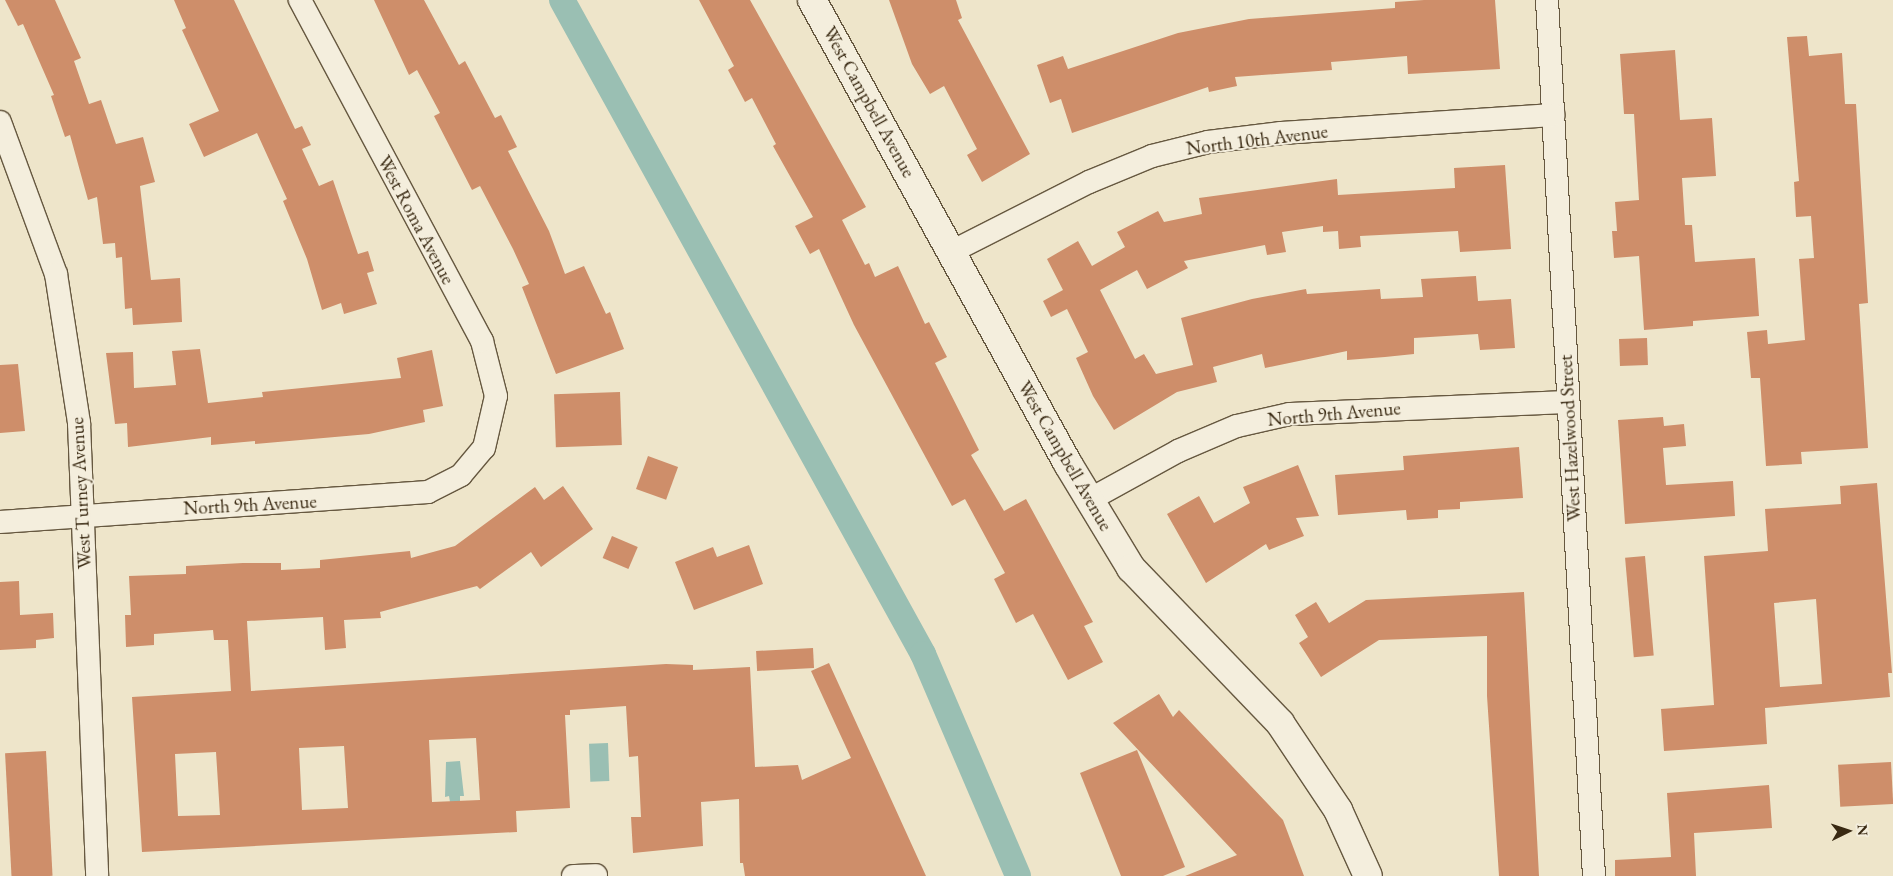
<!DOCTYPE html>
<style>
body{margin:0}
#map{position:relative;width:1893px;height:876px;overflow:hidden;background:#eee5ca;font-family:"EB Garamond",serif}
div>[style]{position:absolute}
.water>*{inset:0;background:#9abfb3;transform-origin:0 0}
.canal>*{height:26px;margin:-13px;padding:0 13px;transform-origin:13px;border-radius:13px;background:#9abfb3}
.building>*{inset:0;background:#ce8e6a;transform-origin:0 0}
.roads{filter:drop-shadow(1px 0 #665840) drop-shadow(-1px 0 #665840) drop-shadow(0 1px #665840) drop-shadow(0 -1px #665840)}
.street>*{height:22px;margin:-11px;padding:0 11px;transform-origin:11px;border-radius:11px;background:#f4eedd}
.secondary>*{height:28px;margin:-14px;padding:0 14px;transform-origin:14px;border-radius:14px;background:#f4eedd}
span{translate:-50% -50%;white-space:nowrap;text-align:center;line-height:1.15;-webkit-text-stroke:4px #f4eedd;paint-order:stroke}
.street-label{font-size:19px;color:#392912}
.north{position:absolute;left:1823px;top:806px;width:50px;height:50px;-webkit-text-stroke:4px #f4eedd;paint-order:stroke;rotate:86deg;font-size:14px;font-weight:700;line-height:20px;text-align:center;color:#392912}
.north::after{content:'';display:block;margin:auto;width:18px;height:22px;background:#392912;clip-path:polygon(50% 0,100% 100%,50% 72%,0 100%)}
</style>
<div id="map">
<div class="water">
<i style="left:608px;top:743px;width:38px;height:19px;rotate:88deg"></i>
<i style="clip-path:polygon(460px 761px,464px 796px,460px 796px,460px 802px,450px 802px,449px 796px,445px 797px,446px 762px)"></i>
</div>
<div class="canal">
<i style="left:562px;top:0;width:747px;rotate:61.1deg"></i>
<i style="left:923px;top:654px;width:241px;rotate:66.8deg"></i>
</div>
<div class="building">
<i style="clip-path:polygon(5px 0,55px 0,81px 58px,74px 61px,89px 104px,101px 100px,116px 144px,143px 137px,155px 182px,140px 186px,151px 280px,180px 278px,182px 322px,133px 325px,132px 308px,125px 309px,122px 257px,116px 258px,115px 243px,103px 244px,97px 197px,88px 200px,70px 135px,65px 137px,51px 96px,54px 95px,23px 24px,18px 26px)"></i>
<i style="clip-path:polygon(174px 0,234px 0,295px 129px,302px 126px,311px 145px,302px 149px,319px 186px,333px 180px,358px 254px,368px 251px,374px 271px,367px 273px,377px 304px,344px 314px,341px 303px,322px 310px,307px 259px,283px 201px,287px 199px,257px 133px,204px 157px,189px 124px,219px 111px,182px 30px,186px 28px)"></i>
<i style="clip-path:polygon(374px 0,424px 0,459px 65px,465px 61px,495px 118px,501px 115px,517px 147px,508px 151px,549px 231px,565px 274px,584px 266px,606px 314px,610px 312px,624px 349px,556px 374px,522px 287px,529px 284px,513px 249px,480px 186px,472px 190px,434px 116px,440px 113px,417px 70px,409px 75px)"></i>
<i style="clip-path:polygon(699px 0,750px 0,866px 207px,842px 220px,865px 265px,869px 263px,875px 277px,898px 266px,925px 324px,929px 322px,947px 357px,935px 363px,979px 450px,971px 455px,1004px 511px,1026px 499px,1093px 622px,1084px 626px,1103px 662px,1068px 680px,1033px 614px,1016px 623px,994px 579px,1005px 573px,965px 499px,952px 506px,854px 325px,819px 249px,810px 254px,795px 226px,813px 217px,773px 146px,776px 144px,752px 98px,745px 102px,728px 70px,734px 66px)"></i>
<i style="clip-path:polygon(889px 0,956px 0,962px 18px,958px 20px,1030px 154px,982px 182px,967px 155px,977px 149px,944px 86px,930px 94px,912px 64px)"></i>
<i style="clip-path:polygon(1424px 0,1495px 0,1500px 69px,1408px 74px,1407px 56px,1331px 62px,1332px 70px,1235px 77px,1237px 86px,1209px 92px,1208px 87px,1072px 133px,1061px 99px,1050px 103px,1037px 65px,1063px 56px,1068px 69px,1178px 33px,1249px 19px,1395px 8px,1395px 2px)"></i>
<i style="clip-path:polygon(1807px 36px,1809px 56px,1842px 53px,1845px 104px,1856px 104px,1868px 303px,1859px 304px,1868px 448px,1801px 452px,1802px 464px,1766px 466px,1760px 378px,1751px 378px,1747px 332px,1767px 330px,1768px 344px,1805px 340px,1799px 259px,1814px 258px,1811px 216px,1796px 217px,1794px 182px,1799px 181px,1787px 37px)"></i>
<i style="clip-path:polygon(1675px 50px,1680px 120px,1712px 118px,1716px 176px,1682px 178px,1685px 225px,1692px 225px,1695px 262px,1755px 258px,1759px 316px,1693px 321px,1693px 326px,1644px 330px,1639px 256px,1614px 258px,1612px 231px,1617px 231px,1615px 202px,1639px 200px,1634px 114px,1624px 114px,1620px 54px)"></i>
<i style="clip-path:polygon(1505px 165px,1511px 249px,1460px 252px,1458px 231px,1360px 236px,1361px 247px,1339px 249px,1338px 231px,1323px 232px,1323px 226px,1282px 232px,1286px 252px,1267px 255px,1265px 245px,1184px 261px,1188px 268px,1147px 289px,1137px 270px,1100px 290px,1135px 359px,1144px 354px,1156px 374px,1193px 365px,1181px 318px,1252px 299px,1306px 289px,1307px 294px,1380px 289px,1381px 299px,1423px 297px,1421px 279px,1476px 276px,1478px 301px,1511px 299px,1515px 348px,1480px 350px,1478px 334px,1414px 338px,1414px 354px,1385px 357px,1347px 360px,1347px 351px,1265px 368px,1262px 354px,1213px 367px,1217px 382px,1177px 392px,1114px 430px,1093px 396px,1076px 358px,1088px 352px,1067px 309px,1051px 317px,1043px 301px,1063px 290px,1047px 259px,1078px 241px,1092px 266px,1125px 247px,1117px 232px,1158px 211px,1164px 222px,1202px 214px,1199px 198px,1337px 179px,1338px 195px,1455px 188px,1454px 168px)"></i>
<i style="left:1647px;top:338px;width:27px;height:28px;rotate:88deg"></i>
<i style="clip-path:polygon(200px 349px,208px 403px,263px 397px,262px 392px,401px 378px,397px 358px,432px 350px,443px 406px,423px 410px,425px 422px,369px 434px,255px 444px,255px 441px,211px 445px,211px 437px,128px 447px,127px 423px,115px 424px,106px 353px,133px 352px,134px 388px,176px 385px,172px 351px)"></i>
<i style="clip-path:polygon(18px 364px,25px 431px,0 433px,0 365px)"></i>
<i style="left:620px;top:392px;width:53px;height:66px;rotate:88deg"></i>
<i style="clip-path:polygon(1663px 417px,1664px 426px,1684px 424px,1686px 446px,1663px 448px,1666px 485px,1733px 481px,1735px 516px,1625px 524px,1618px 420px)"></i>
<i style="clip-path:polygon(1519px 447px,1523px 498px,1460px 502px,1460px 509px,1438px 510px,1438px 518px,1407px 520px,1406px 510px,1338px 515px,1335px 475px,1404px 470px,1403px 456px)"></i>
<i style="left:648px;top:456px;width:32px;height:35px;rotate:20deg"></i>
<i style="clip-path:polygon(1298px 465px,1319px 516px,1296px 518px,1304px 536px,1269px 550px,1266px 544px,1206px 583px,1167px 514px,1199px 496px,1214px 523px,1250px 503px,1243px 487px)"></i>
<i style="clip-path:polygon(evenodd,1877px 483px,1892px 673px,1888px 673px,1890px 697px,1765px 708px,1767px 744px,1664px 751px,1661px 709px,1714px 705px,1704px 556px,1768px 551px,1765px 509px,1841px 504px,1840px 486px,1877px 483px,1816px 599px,1822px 684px,1780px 687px,1774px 603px,1816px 599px)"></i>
<i style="clip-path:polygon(evenodd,563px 486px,593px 529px,541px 567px,531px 552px,480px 589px,477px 586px,380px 612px,381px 618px,344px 620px,346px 648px,325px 650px,323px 617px,247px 621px,251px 691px,666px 664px,693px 665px,693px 670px,750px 667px,755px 767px,798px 765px,802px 780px,851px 758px,811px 671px,829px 663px,926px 876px,745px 876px,743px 863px,740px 863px,739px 799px,701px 802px,703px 846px,633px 853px,631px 817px,641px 817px,638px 756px,629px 757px,626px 706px,570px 710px,570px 715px,565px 715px,570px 808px,516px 811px,517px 832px,142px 852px,132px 697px,231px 691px,228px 640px,214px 640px,213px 630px,154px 634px,154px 645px,126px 647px,125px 615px,131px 615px,129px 576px,186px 574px,186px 566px,243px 563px,281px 563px,281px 570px,320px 568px,320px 560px,410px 551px,411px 558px,455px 546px,535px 487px,544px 500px,563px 486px,476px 738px,480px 800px,432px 802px,429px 740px,476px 738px,563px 486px,344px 746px,348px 808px,302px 810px,299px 748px,344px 746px,563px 486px,216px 752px,220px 815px,178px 816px,175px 754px,216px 752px)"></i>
<i style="left:612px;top:536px;width:28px;height:24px;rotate:23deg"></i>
<i style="clip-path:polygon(749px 545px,763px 584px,694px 610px,675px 562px,713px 547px,717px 557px)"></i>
<i style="left:1645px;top:556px;width:100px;height:20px;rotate:85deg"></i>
<i style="clip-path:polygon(19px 581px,20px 615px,53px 613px,54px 638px,36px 640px,36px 648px,0 650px,0 582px)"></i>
<i style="clip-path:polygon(1524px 592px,1539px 876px,1499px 876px,1487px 696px,1487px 636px,1379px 640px,1321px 677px,1299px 643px,1308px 637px,1295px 615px,1316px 602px,1329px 623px,1366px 600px)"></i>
<i style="left:813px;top:648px;width:20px;height:57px;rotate:87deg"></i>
<i style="clip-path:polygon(1159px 694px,1173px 717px,1179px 710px,1283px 820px,1304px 876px,1185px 876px,1237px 855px,1113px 723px)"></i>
<i style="clip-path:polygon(1137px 750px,1185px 867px,1163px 876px,1121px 876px,1080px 773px)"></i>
<i style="left:46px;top:751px;width:125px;height:41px;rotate:87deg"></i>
<i style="left:1891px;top:762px;width:42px;height:53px;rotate:87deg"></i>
<i style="clip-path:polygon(1769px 785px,1772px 828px,1694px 833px,1696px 876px,1615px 876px,1615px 860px,1671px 857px,1667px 793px)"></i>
</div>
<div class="roads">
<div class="street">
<i style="left:1547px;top:0;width:877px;rotate:86.93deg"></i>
<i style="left:0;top:122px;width:162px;rotate:69.8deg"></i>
<i style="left:56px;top:274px;width:151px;rotate:81.2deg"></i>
<i style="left:79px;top:423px;width:453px;rotate:87.7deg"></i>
<i style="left:953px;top:251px;width:153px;rotate:-26.9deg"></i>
<i style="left:1089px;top:182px;width:68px;rotate:-22.4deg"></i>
<i style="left:1152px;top:156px;width:58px;rotate:-14deg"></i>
<i style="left:1208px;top:142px;width:74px;rotate:-7deg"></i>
<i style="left:1281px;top:133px;width:273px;rotate:-3.8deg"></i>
<i style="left:1089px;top:500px;width:102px;rotate:-28.8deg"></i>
<i style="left:1178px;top:451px;width:64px;rotate:-23deg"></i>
<i style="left:1237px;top:426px;width:54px;rotate:-12.8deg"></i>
<i style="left:1290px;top:414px;width:277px;rotate:-2.5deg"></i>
<i style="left:0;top:522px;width:429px;rotate:-4deg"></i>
<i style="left:428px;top:492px;width:37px;rotate:-27deg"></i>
<i style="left:461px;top:475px;width:35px;rotate:-50deg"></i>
<i style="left:484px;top:448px;width:53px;rotate:-77deg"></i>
<i style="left:496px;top:396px;width:57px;rotate:-104.3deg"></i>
<i style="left:482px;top:341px;width:387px;rotate:-118.1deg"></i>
<i style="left:573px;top:876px;width:23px;rotate:-2deg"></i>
</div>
<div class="secondary">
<i style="left:812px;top:0;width:530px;rotate:61.11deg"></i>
<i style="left:1068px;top:464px;width:122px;rotate:58.8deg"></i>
<i style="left:1131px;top:568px;width:215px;rotate:46.1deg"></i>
<i style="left:1280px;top:723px;width:105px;rotate:56.3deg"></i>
<i style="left:1338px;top:810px;width:72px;rotate:65.6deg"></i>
</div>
</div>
<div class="street-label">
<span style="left:869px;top:102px;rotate:61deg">West Campbell Avenue</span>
<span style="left:1257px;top:140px;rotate:-7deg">North 10th Avenue</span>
<span style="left:416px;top:220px;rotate:62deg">West Roma Avenue</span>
<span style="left:1334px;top:414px;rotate:-5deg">North 9th Avenue</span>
<span style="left:1570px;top:438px;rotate:-93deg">West Hazelwood Street</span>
<span style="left:1065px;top:456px;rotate:60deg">West Campbell Avenue</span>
<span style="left:81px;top:493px;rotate:-93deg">West Turney Avenue</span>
<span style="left:250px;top:505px;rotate:-3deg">North 9th Avenue</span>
</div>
<div class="north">N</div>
</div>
